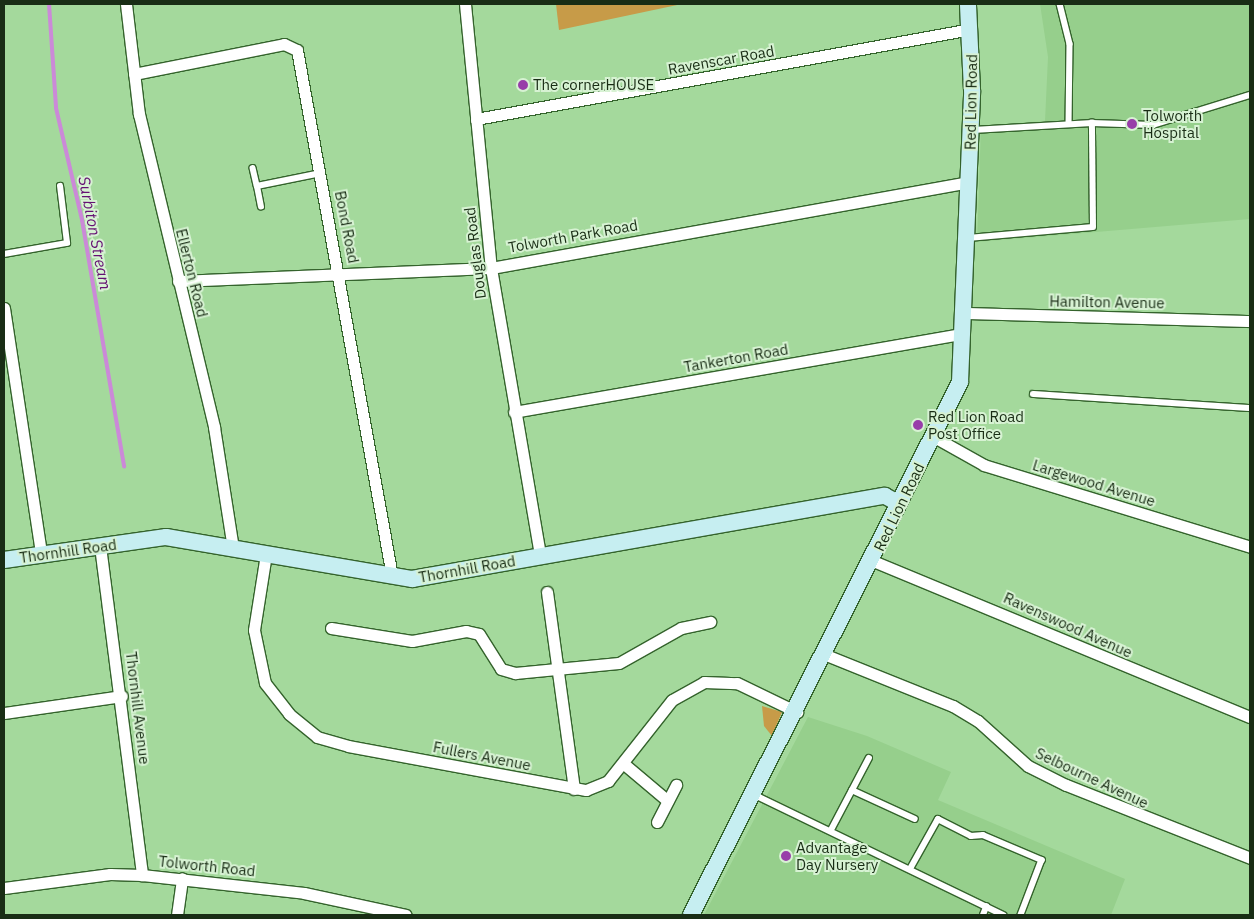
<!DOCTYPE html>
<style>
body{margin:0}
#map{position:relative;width:1254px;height:919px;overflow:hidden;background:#a4d99c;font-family:"IBM Plex Sans",sans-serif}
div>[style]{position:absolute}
.built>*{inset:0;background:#96cf8c}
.green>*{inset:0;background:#c79b48}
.stream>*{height:4px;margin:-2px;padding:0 2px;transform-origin:2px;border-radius:2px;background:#cb89d8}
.roads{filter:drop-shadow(1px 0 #34632c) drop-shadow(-1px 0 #34632c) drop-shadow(0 1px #34632c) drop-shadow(0 -1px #34632c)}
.lane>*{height:5.5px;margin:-2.75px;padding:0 2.75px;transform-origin:2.75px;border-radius:2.75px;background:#fff}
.street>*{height:11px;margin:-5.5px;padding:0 5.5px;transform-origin:5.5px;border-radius:5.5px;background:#fff}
.secondary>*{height:16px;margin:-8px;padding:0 8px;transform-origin:8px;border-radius:8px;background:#c6eef1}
.dots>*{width:14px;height:14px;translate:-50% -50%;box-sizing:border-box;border:2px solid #d7f2d3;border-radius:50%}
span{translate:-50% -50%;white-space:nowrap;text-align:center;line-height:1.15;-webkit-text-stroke:4px #d7f2d3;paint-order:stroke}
.street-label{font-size:15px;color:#192d15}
.poi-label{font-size:15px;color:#192d15}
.left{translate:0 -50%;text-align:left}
.water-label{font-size:16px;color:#651173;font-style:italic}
.frame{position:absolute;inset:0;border:5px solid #192d15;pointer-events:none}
</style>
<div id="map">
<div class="built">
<i style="clip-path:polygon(1040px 4px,1250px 4px,1250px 219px,977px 242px,981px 126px,1045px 121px,1048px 57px)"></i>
<i style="clip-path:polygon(808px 717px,867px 736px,951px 772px,938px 800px,1125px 879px,1111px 915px,704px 915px)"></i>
</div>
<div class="green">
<i style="clip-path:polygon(556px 4px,682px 4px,559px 30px)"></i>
<i style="clip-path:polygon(762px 706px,782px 712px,772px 736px,764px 726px)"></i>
</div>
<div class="stream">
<i style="left:49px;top:4px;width:104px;rotate:86.1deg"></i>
<i style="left:56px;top:108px;width:115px;rotate:76.9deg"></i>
<i style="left:82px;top:220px;width:250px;rotate:80.3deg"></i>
</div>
<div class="roads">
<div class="lane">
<i style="left:1060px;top:4px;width:41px;rotate:76deg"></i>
<i style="left:1070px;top:44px;width:80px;rotate:90.7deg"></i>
<i style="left:973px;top:130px;width:119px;rotate:-3.4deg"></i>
<i style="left:1092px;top:123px;width:61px;rotate:1.9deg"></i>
<i style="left:1153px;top:125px;width:102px;rotate:-17.2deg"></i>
<i style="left:253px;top:168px;width:18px;rotate:77deg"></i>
<i style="left:261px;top:207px;width:21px;rotate:-101deg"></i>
<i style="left:257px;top:186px;width:65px;rotate:-11.5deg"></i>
<i style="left:968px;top:238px;width:125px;rotate:-5deg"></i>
<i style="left:1093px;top:227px;width:104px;rotate:-90.6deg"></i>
<i style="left:4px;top:254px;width:64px;rotate:-9.9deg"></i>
<i style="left:67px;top:243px;width:57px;rotate:-97deg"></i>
<i style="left:1033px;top:394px;width:217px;rotate:3.7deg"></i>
<i style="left:852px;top:790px;width:69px;rotate:24.7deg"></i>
<i style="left:755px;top:795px;width:276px;rotate:25.8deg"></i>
<i style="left:831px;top:830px;width:81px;rotate:-62.2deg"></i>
<i style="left:910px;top:869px;width:57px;rotate:-60.8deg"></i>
<i style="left:938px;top:819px;width:37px;rotate:27deg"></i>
<i style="left:971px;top:836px;width:12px;rotate:-5deg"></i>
<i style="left:983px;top:835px;width:64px;rotate:23deg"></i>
<i style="left:1042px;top:860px;width:59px;rotate:110.9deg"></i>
<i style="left:983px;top:915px;width:9px;rotate:-69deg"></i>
</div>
<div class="street">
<i style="left:126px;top:4px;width:111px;rotate:83.3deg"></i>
<i style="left:139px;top:114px;width:322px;rotate:76.5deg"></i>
<i style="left:214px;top:427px;width:122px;rotate:81.1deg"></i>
<i style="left:465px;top:4px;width:265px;rotate:84.4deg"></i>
<i style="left:491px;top:268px;width:292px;rotate:80.3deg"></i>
<i style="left:134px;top:74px;width:153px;rotate:-11.3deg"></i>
<i style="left:284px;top:44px;width:14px;rotate:25deg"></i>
<i style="left:297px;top:50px;width:535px;rotate:79.76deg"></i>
<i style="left:476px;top:119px;width:503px;rotate:-10.3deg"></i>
<i style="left:178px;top:281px;width:313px;rotate:-2.4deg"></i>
<i style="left:491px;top:268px;width:486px;rotate:-10.2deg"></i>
<i style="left:4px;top:308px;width:249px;rotate:81.4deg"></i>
<i style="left:964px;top:313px;width:286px;rotate:1.6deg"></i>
<i style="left:514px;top:412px;width:456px;rotate:-9.9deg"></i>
<i style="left:934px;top:437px;width:57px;rotate:29.2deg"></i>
<i style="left:984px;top:465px;width:278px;rotate:17.1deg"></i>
<i style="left:100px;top:546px;width:332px;rotate:82.7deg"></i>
<i style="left:266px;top:554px;width:77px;rotate:99deg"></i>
<i style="left:254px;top:630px;width:54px;rotate:78.3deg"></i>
<i style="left:265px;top:683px;width:39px;rotate:52deg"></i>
<i style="left:289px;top:714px;width:36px;rotate:39deg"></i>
<i style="left:317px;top:737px;width:32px;rotate:16deg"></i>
<i style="left:348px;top:746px;width:242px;rotate:10.5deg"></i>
<i style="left:586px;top:790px;width:24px;rotate:-22deg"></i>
<i style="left:608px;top:781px;width:103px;rotate:-51.7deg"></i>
<i style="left:672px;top:700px;width:37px;rotate:-29deg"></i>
<i style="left:704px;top:682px;width:33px;rotate:2deg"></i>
<i style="left:737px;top:683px;width:67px;rotate:25.8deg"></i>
<i style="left:873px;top:561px;width:408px;rotate:22.5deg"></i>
<i style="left:547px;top:592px;width:199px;rotate:82.2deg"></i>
<i style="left:331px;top:628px;width:82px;rotate:9.1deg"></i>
<i style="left:412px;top:641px;width:55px;rotate:-10.5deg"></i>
<i style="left:466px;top:631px;width:13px;rotate:13deg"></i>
<i style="left:479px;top:634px;width:41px;rotate:57.8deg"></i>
<i style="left:501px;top:669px;width:15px;rotate:16deg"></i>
<i style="left:515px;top:673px;width:104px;rotate:-5.5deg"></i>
<i style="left:619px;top:663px;width:71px;rotate:-29.4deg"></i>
<i style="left:681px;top:628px;width:30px;rotate:-12deg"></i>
<i style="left:826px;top:655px;width:137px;rotate:21.9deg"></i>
<i style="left:953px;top:706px;width:29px;rotate:31deg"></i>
<i style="left:978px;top:721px;width:67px;rotate:42deg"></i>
<i style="left:1028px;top:766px;width:42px;rotate:26.6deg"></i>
<i style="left:1066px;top:785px;width:198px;rotate:21.6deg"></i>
<i style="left:4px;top:713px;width:119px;rotate:-8.2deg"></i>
<i style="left:624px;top:764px;width:57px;rotate:40.1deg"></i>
<i style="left:657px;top:822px;width:42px;rotate:-62.8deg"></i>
<i style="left:4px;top:888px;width:107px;rotate:-7.5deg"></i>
<i style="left:110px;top:874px;width:32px;rotate:2deg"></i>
<i style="left:142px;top:875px;width:163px;rotate:6.3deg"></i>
<i style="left:304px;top:893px;width:104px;rotate:12.2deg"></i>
<i style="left:177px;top:915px;width:37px;rotate:-82deg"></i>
</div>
<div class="secondary">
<i style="left:4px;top:560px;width:164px;rotate:-8.1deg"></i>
<i style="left:166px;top:537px;width:250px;rotate:9.7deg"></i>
<i style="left:412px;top:579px;width:480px;rotate:-10deg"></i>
<i style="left:885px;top:496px;width:15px;rotate:28deg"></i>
<i style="left:691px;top:915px;width:597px;rotate:-63.22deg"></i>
<i style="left:960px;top:382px;width:292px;rotate:-87.6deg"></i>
<i style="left:972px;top:90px;width:86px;rotate:-92.7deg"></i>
</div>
</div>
<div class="dots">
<i style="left:523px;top:85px;background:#983ea9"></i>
<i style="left:1132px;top:124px;background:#983ea9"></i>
<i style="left:918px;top:425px;background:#983ea9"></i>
<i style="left:786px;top:856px;background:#983ea9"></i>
</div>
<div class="street-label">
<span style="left:721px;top:60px;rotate:-10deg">Ravenscar Road</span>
<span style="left:971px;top:102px;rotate:-89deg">Red Lion Road</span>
<span style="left:347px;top:227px;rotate:79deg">Bond Road</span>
<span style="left:573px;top:236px;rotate:-10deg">Tolworth Park Road</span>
<span style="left:475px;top:253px;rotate:-97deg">Douglas Road</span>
<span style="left:192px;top:273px;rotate:76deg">Ellerton Road</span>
<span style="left:1107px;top:302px;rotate:1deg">Hamilton Avenue</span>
<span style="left:736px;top:358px;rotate:-10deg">Tankerton Road</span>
<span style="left:1094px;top:483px;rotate:17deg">Largewood Avenue</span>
<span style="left:899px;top:507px;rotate:-64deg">Red Lion Road</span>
<span style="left:68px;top:551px;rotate:-8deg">Thornhill Road</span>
<span style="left:467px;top:569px;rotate:-10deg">Thornhill Road</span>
<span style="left:1068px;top:625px;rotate:24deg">Ravenswood Avenue</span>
<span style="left:138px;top:708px;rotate:83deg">Thornhill Avenue</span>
<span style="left:482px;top:756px;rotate:11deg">Fullers Avenue</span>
<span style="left:1092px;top:778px;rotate:25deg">Selbourne Avenue</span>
<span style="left:207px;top:866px;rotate:6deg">Tolworth Road</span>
</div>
<div class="poi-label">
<span class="left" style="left:533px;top:85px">The cornerHOUSE</span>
<span class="left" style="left:1143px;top:124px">Tolworth<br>Hospital</span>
<span class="left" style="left:928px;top:425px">Red Lion Road<br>Post Office</span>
<span class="left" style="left:796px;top:856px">Advantage<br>Day Nursery</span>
</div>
<div class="water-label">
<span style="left:95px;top:233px;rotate:79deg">Surbiton Stream</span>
</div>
<div class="frame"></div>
</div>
